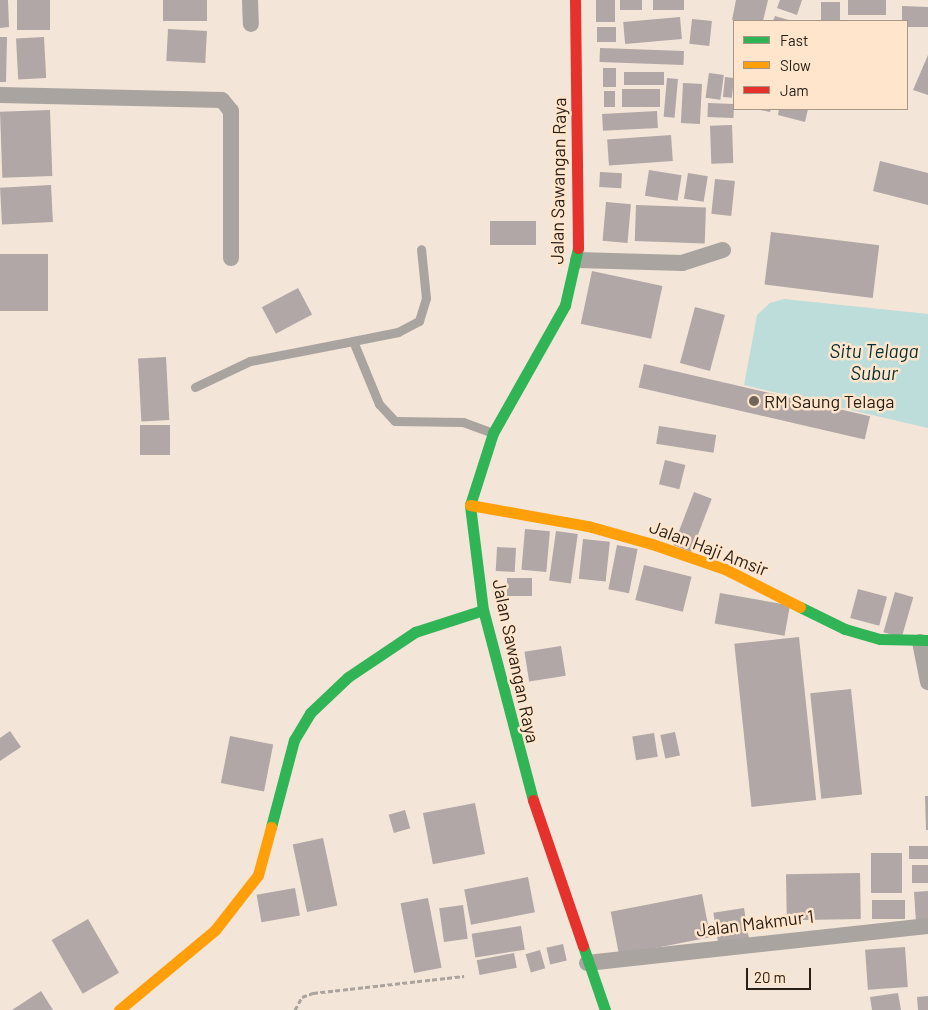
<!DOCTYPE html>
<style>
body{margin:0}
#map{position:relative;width:928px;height:1010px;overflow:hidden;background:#f3e5d7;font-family:Barlow,sans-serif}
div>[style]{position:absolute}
.water>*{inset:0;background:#bdddda}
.building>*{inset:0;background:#b0a7a6;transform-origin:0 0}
.path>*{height:3px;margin-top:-1.5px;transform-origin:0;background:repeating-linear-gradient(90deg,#aba49e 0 5px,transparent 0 7.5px)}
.lane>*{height:9px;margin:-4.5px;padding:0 4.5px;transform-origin:4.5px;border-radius:4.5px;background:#aaa4a0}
.street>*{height:16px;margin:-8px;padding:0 8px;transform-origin:8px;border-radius:8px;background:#aaa4a0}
.fast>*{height:11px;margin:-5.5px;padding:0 5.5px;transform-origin:5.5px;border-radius:5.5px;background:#30b455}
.slow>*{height:11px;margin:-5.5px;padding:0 5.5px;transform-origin:5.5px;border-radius:5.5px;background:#ff9f0a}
.jam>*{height:11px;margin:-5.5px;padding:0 5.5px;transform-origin:5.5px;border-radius:5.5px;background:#e5322d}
.dots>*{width:14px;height:14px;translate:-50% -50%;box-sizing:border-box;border:2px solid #fee5cc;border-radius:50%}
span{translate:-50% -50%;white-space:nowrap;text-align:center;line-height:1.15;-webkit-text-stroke:5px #fee5cc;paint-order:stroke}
.street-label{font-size:18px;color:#292017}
.poi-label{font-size:18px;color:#292017}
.left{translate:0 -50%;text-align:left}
.water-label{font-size:19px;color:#003033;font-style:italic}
.legend{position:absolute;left:733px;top:20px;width:175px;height:90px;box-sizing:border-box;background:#fee5cc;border:1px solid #a99684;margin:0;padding:6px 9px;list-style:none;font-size:15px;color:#292017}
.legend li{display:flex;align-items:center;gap:10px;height:25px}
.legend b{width:25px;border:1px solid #a99684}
.scale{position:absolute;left:746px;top:968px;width:65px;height:22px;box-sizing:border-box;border:2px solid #292017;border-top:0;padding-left:6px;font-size:15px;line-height:18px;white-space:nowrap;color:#292017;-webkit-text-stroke:4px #fee5cc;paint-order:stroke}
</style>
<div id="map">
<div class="water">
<i style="clip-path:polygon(784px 299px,928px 314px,928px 428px,744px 385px,757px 315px,770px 303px)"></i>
</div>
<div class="building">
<i style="clip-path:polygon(0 0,8px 0,9px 27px,0 28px)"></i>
<i style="left:17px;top:0;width:33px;height:30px"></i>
<i style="left:163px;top:0;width:44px;height:21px"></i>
<i style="left:596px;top:0;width:19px;height:22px"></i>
<i style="left:620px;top:0;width:22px;height:10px"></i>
<i style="left:653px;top:0;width:31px;height:10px"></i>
<i style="clip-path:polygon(736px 0,768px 0,763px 21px,732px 20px)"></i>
<i style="clip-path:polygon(780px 0,802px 0,797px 15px,777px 8px)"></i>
<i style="left:848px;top:0;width:38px;height:15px"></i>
<i style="left:821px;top:2px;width:19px;height:19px"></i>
<i style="clip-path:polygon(902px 6px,928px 7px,928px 27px,907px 27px,907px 21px,902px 21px)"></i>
<i style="clip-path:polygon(775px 16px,792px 21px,773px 21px)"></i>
<i style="left:680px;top:17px;width:22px;height:57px;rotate:85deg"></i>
<i style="left:692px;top:19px;width:20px;height:25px;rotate:6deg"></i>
<i style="left:597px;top:27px;width:19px;height:15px"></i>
<i style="left:168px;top:29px;width:39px;height:32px;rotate:3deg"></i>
<i style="clip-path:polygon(0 37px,7px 37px,6px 82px,0 82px)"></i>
<i style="left:44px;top:37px;width:41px;height:28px;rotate:87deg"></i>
<i style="left:600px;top:48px;width:84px;height:14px;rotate:2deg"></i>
<i style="clip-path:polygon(928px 55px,928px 95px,913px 90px)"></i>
<i style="left:603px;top:68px;width:13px;height:19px"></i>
<i style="left:664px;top:72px;width:13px;height:40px;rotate:90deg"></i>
<i style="left:709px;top:73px;width:15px;height:25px;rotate:8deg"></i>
<i style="left:725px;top:77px;width:9px;height:20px;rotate:6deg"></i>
<i style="left:667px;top:78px;width:11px;height:39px;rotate:5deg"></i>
<i style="left:683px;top:83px;width:19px;height:40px;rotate:3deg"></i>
<i style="left:660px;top:89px;width:18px;height:38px;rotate:90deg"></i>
<i style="left:604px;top:91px;width:11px;height:16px"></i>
<i style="left:708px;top:103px;width:26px;height:14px;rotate:2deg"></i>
<i style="clip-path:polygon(756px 109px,771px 109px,770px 112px)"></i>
<i style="clip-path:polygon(779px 109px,808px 109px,805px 122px,778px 115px)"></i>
<i style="left:50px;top:110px;width:66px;height:50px;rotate:88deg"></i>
<i style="left:657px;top:111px;width:17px;height:55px;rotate:87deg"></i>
<i style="left:732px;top:125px;width:38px;height:22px;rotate:88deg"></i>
<i style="left:671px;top:135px;width:26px;height:64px;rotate:86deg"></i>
<i style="clip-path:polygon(880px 161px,928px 173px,928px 205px,873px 191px)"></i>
<i style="left:649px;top:170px;width:33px;height:26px;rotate:9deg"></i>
<i style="left:600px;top:172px;width:22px;height:15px;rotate:3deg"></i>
<i style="left:688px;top:173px;width:20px;height:26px;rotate:9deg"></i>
<i style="left:715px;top:179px;width:20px;height:35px;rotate:6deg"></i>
<i style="left:51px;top:185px;width:37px;height:51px;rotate:87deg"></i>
<i style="left:606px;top:202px;width:25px;height:39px;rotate:5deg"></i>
<i style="left:636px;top:205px;width:70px;height:36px;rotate:2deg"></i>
<i style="left:490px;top:221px;width:46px;height:24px"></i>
<i style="left:771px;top:232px;width:109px;height:53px;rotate:7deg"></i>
<i style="left:0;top:254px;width:48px;height:57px"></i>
<i style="left:592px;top:271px;width:72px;height:54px;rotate:12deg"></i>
<i style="left:298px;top:288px;width:30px;height:41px;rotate:62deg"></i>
<i style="left:695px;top:307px;width:31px;height:58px;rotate:15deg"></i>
<i style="left:166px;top:357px;width:63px;height:28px;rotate:87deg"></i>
<i style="left:644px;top:364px;width:232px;height:24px;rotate:13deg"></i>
<i style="left:140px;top:425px;width:30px;height:30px"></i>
<i style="left:659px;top:426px;width:58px;height:18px;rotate:9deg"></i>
<i style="left:665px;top:460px;width:21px;height:25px;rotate:14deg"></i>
<i style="left:694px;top:492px;width:19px;height:57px;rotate:21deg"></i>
<i style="left:525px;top:529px;width:25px;height:41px;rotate:5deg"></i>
<i style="left:556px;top:531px;width:22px;height:50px;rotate:8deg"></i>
<i style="left:583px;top:539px;width:27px;height:40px;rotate:6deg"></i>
<i style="left:617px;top:545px;width:21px;height:45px;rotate:11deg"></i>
<i style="left:497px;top:547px;width:19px;height:24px;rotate:3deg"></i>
<i style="left:644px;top:565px;width:49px;height:36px;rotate:14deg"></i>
<i style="left:507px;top:578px;width:25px;height:18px"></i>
<i style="left:858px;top:589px;width:30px;height:30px;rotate:15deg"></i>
<i style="left:895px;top:592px;width:19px;height:42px;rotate:16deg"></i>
<i style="left:720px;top:593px;width:71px;height:31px;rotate:10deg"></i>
<i style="left:799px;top:637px;width:164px;height:65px;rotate:84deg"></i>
<i style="left:561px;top:646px;width:30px;height:37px;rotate:81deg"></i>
<i style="left:851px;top:689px;width:106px;height:41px;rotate:84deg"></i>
<i style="clip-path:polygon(10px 731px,21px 747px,0 761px,0 738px)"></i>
<i style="left:675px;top:732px;width:24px;height:15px;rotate:78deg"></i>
<i style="left:654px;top:733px;width:24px;height:22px;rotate:81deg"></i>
<i style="left:230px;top:736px;width:44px;height:48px;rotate:11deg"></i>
<i style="clip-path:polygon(925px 796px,928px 796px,928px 830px,926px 830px)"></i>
<i style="left:475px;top:803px;width:52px;height:53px;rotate:79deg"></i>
<i style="left:405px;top:810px;width:19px;height:17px;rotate:74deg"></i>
<i style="left:323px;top:838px;width:69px;height:31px;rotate:78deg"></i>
<i style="left:909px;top:846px;width:19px;height:13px"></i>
<i style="left:871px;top:853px;width:31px;height:40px"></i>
<i style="left:912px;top:865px;width:16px;height:18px"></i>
<i style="left:860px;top:873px;width:46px;height:74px;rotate:89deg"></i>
<i style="left:528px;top:877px;width:36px;height:65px;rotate:79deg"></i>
<i style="left:295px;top:888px;width:28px;height:39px;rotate:80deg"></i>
<i style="clip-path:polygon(928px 891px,928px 921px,916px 922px,914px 892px)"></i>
<i style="left:702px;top:894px;width:44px;height:93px;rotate:79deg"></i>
<i style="left:428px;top:898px;width:71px;height:28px;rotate:79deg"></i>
<i style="left:872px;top:900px;width:33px;height:19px"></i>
<i style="left:463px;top:905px;width:34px;height:24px;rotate:82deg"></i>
<i style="left:744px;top:908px;width:31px;height:31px;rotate:81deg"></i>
<i style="left:88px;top:919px;width:62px;height:42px;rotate:60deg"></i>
<i style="left:521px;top:926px;width:24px;height:50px;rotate:81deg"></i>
<i style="left:563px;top:944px;width:17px;height:17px;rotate:77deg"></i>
<i style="left:905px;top:947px;width:40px;height:40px;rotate:86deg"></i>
<i style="left:540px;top:950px;width:19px;height:15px;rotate:74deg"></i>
<i style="left:514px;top:953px;width:15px;height:38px;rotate:79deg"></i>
<i style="clip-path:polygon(41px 991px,53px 1010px,12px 1010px)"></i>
<i style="clip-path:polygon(898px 993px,901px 1010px,872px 1010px,870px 997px)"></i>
<i style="clip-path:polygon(928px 996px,928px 1010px,918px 1010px,917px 997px)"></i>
</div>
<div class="path">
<i style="left:295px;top:1010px;width:15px;rotate:-62deg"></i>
<i style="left:302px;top:997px;width:12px;rotate:-20deg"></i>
<i style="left:313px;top:993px;width:152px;rotate:-6.4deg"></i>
</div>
<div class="lane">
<i style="left:353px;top:341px;width:46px;rotate:-11.3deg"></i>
<i style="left:398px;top:332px;width:24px;rotate:-28deg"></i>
<i style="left:419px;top:321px;width:24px;rotate:-73deg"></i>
<i style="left:426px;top:298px;width:49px;rotate:-95.8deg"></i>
<i style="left:195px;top:387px;width:61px;rotate:-25.3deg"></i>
<i style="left:250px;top:361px;width:105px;rotate:-11deg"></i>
<i style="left:353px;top:341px;width:68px;rotate:67.6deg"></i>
<i style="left:379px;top:404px;width:23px;rotate:47deg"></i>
<i style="left:395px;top:421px;width:68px;rotate:0.8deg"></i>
<i style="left:463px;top:422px;width:29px;rotate:20deg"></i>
</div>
<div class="street">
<i style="left:250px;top:0;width:24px;rotate:88deg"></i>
<i style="left:0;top:95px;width:222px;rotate:1.3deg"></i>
<i style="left:222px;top:100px;width:14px;rotate:51deg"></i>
<i style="left:231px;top:111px;width:147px;rotate:90deg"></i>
<i style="left:578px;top:260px;width:104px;rotate:1.7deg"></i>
<i style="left:682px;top:263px;width:43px;rotate:-17.6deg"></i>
<i style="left:920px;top:642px;width:41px;rotate:78.7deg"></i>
<i style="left:587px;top:963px;width:343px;rotate:-6.2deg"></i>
</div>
<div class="fast">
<i style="left:800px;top:607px;width:50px;rotate:26.1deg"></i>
<i style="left:845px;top:629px;width:36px;rotate:16deg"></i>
<i style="left:880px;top:639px;width:48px;rotate:1.2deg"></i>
<i style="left:533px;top:800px;width:196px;rotate:-104.7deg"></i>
<i style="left:483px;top:610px;width:106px;rotate:-97.1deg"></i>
<i style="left:470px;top:505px;width:76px;rotate:-72.3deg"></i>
<i style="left:493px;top:433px;width:147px;rotate:-60.6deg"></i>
<i style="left:565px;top:305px;width:58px;rotate:-77.2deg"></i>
<i style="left:271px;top:827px;width:90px;rotate:-75.2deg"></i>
<i style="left:294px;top:740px;width:31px;rotate:-59deg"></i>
<i style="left:310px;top:713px;width:52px;rotate:-43.5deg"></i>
<i style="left:348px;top:677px;width:81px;rotate:-33.9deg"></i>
<i style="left:415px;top:632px;width:71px;rotate:-17.9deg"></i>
<i style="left:583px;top:946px;width:68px;rotate:71deg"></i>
</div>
<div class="slow">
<i style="left:470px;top:505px;width:120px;rotate:10.1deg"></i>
<i style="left:588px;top:526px;width:66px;rotate:15.7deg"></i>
<i style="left:652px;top:544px;width:77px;rotate:18.9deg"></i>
<i style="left:725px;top:569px;width:84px;rotate:26.9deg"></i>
<i style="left:119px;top:1010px;width:125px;rotate:-39.8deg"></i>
<i style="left:215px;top:930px;width:70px;rotate:-52deg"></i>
<i style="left:258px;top:875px;width:50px;rotate:-74.8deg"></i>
</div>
<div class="jam">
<i style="left:575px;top:0;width:248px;rotate:89.3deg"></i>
<i style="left:533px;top:800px;width:154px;rotate:71.1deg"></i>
</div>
<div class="dots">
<i style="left:754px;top:401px;background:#70655a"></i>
</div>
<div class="street-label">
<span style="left:558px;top:181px;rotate:-89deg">Jalan Sawangan Raya</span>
<span style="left:709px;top:548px;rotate:21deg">Jalan Haji Amsir</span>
<span style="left:516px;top:661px;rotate:78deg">Jalan Sawangan Raya</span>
<span style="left:755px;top:923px;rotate:-7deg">Jalan Makmur 1</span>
</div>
<div class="poi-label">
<span class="left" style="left:764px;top:401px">RM Saung Telaga</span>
</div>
<div class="water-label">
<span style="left:874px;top:362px">Situ Telaga<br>Subur</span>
</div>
<ul class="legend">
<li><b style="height:6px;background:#30b455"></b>Fast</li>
<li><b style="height:6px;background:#ff9f0a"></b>Slow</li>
<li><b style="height:6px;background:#e5322d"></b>Jam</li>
</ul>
<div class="scale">20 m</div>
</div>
